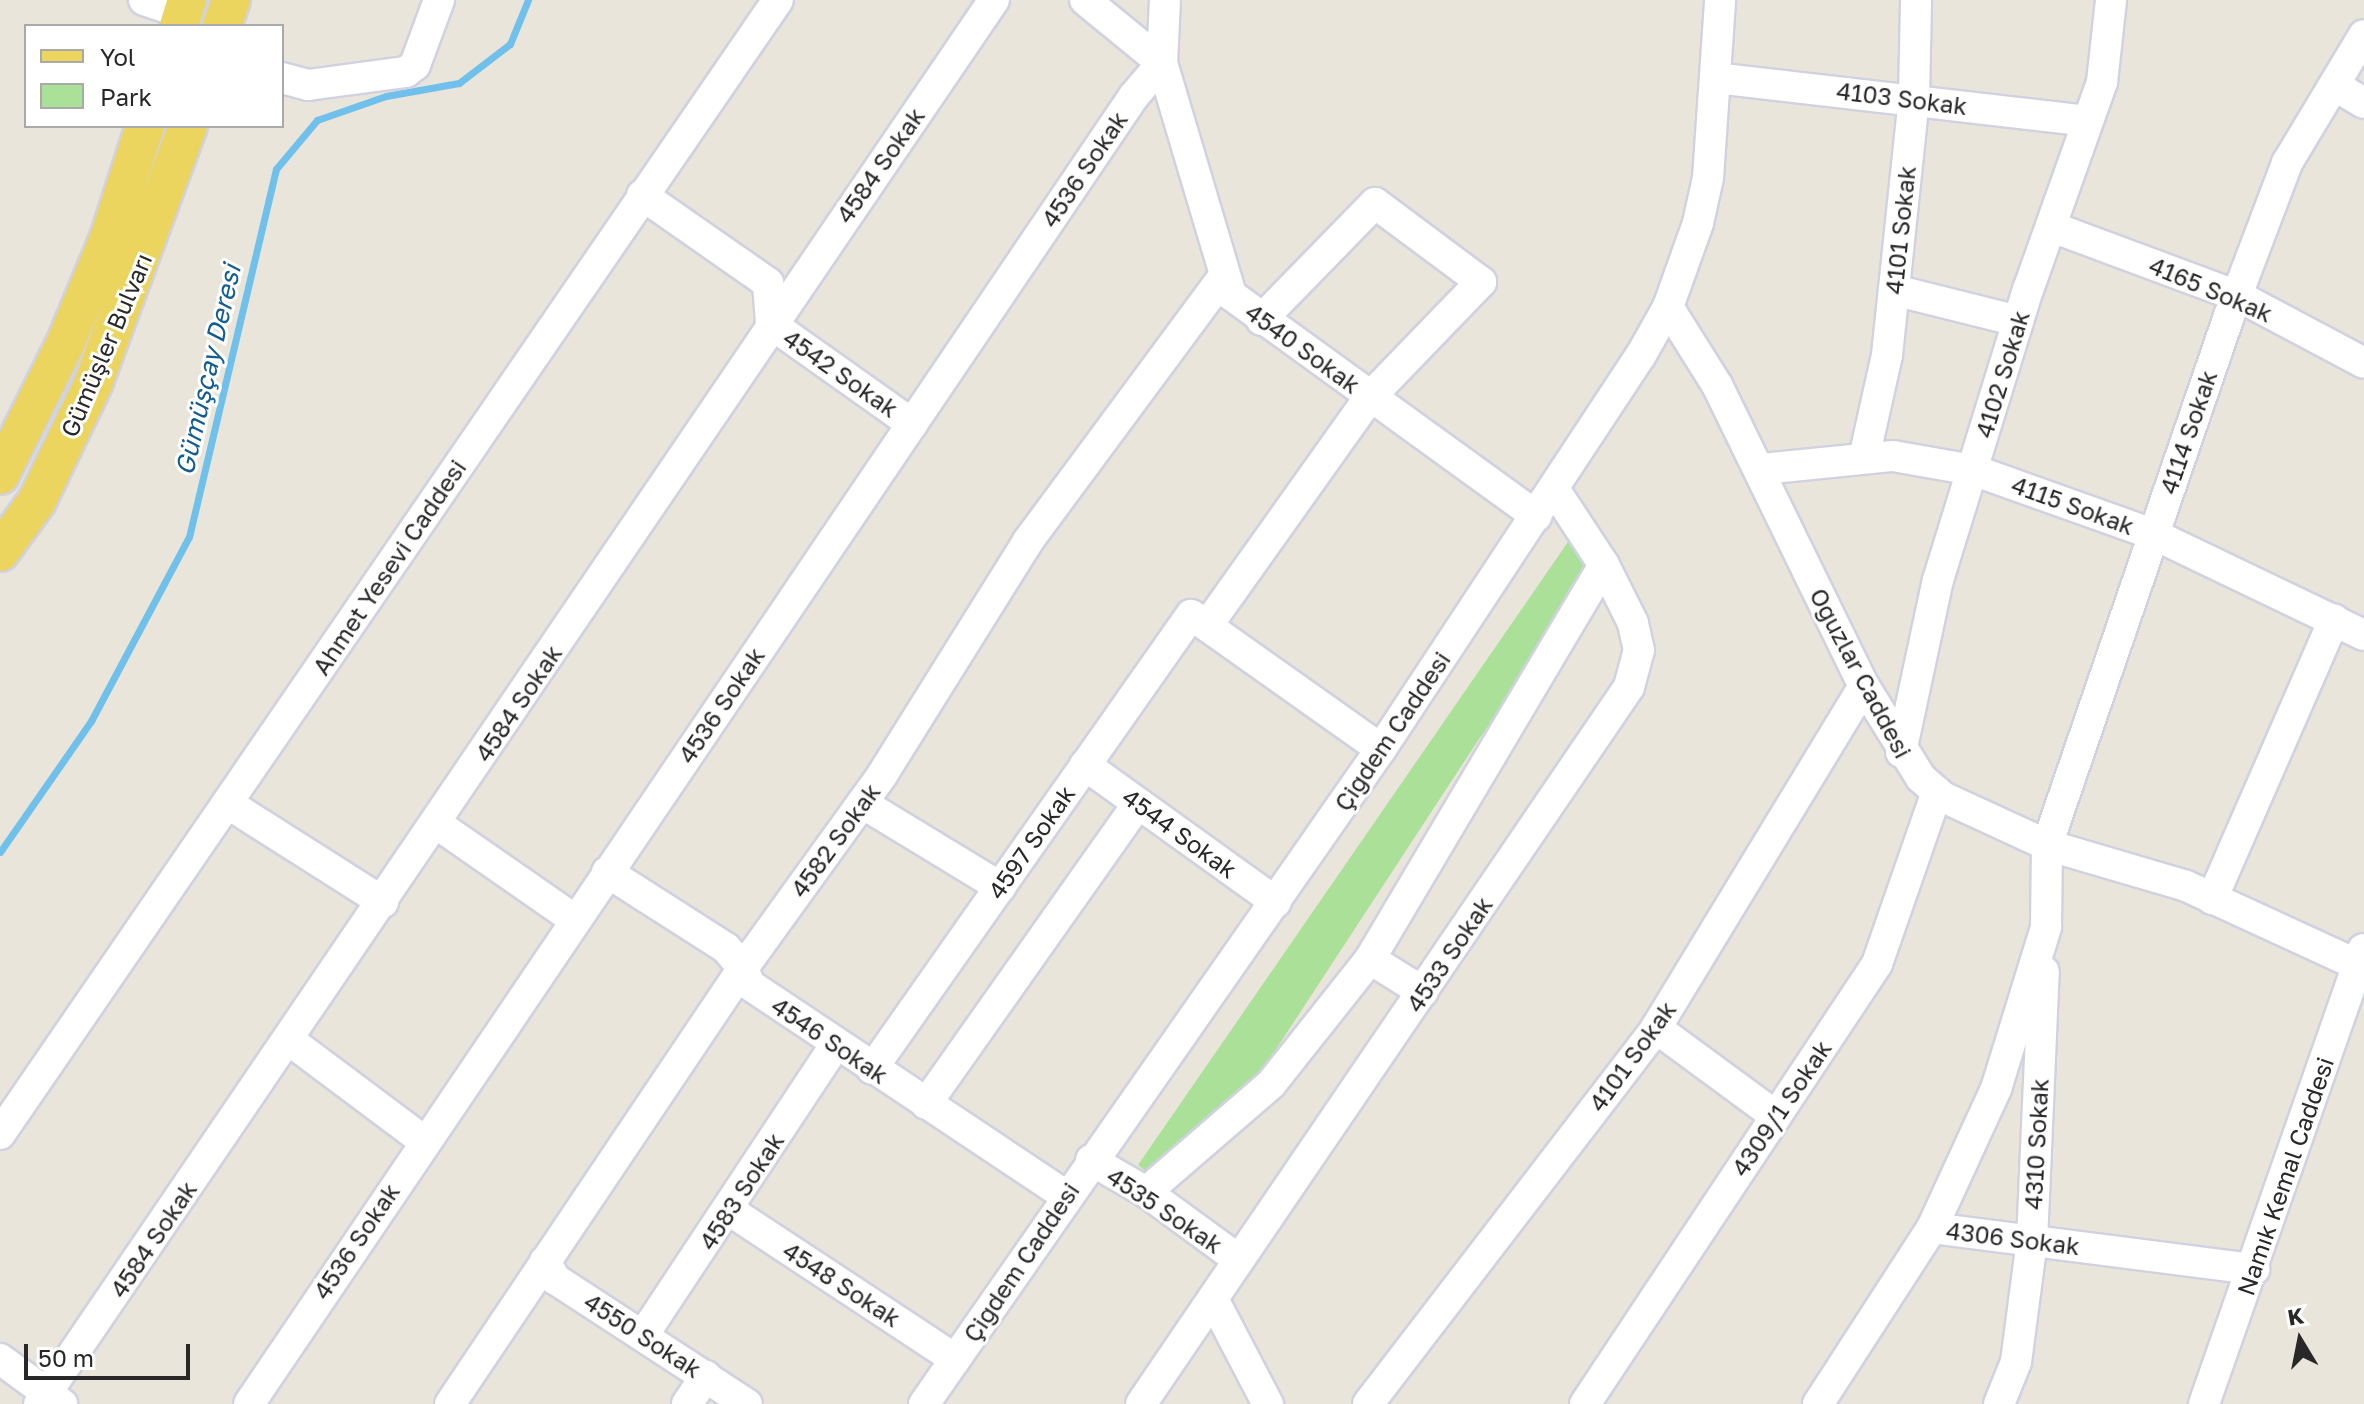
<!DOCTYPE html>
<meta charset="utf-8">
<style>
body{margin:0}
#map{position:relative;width:2364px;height:1404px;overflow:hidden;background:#eae5da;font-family:"Golos Text",sans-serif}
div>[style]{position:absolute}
.green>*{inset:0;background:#abe098}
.stream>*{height:7px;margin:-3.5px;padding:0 3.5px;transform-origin:3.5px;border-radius:3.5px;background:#6fc0ea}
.roads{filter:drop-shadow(2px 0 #d0d2e1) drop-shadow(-2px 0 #d0d2e1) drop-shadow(0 2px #d0d2e1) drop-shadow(0 -2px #d0d2e1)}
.minor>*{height:30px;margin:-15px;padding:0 15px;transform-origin:15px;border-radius:15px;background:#fff}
.major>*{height:38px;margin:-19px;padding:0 19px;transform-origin:19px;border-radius:19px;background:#ecd55e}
span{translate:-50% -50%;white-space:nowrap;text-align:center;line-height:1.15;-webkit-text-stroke:6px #fff;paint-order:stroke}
.street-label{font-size:24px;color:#282828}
.water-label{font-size:26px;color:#115d93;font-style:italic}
.legend{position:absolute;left:24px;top:24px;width:260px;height:104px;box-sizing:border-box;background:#fff;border:2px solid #a9a9a9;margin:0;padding:10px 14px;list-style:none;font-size:24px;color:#282828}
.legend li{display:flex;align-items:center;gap:16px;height:40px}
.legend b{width:40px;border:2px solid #a9a9a9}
.north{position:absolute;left:2260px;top:1300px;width:80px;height:80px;-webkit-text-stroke:6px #fff;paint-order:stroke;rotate:350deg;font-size:22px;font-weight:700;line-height:32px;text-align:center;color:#282828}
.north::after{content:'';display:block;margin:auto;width:28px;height:36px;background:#282828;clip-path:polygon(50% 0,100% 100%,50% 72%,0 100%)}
.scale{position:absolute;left:24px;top:1344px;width:166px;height:36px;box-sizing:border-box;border:4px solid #282828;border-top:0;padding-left:10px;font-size:24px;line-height:28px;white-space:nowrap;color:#282828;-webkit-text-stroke:6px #fff;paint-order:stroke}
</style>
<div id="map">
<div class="green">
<i style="clip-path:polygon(1570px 539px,1588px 556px,1590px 579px,1569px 615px,1479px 739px,1218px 1138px,1169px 1189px,1138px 1165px)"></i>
</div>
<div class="stream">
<i style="left:0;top:852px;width:160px;rotate:-55.2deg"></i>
<i style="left:91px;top:721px;width:208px;rotate:-62deg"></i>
<i style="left:189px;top:537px;width:378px;rotate:-76.7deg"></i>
<i style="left:276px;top:169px;width:64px;rotate:-50.1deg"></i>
<i style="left:317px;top:120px;width:73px;rotate:-19.2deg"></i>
<i style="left:386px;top:96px;width:74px;rotate:-10.1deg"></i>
<i style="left:459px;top:83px;width:64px;rotate:-37.4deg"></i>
<i style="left:510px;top:44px;width:48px;rotate:-67.8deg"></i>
</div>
<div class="roads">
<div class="minor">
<i style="left:144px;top:0;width:41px;rotate:18.4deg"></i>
<i style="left:1085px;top:0;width:99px;rotate:39.3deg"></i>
<i style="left:1162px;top:63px;width:242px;rotate:73.4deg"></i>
<i style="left:1231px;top:295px;width:377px;rotate:35.9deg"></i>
<i style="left:282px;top:78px;width:27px;rotate:15deg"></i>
<i style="left:308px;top:85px;width:99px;rotate:-7.6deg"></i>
<i style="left:406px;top:72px;width:11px;rotate:-38deg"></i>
<i style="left:415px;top:65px;width:69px;rotate:-69.7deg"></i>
<i style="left:1716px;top:78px;width:374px;rotate:6.6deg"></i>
<i style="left:2334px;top:85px;width:35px;rotate:31deg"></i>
<i style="left:642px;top:195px;width:154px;rotate:34.9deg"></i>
<i style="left:768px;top:283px;width:41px;rotate:85.8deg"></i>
<i style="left:771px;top:324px;width:173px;rotate:35.3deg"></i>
<i style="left:2052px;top:227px;width:201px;rotate:20.4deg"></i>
<i style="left:2240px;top:297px;width:140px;rotate:28deg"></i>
<i style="left:1894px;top:290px;width:128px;rotate:14deg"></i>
<i style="left:1668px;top:307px;width:92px;rotate:57.9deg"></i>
<i style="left:1717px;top:385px;width:335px;rotate:64deg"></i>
<i style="left:1864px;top:686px;width:108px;rotate:58.2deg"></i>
<i style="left:1921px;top:778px;width:29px;rotate:41deg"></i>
<i style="left:1943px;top:797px;width:115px;rotate:24.8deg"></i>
<i style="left:2047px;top:845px;width:145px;rotate:16.4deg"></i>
<i style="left:2186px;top:886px;width:196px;rotate:24.7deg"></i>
<i style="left:1864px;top:458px;width:106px;rotate:-77.4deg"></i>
<i style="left:1887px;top:355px;width:258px;rotate:-84deg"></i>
<i style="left:1914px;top:98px;width:98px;rotate:-88.8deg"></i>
<i style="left:1762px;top:469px;width:132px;rotate:-5.7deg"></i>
<i style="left:1893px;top:456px;width:81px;rotate:9.9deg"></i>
<i style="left:1973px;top:470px;width:191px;rotate:19.6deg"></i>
<i style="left:2153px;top:534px;width:234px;rotate:25.6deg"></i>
<i style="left:1193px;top:616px;width:230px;rotate:35.3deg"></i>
<i style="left:1207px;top:626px;width:281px;rotate:-54.6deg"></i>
<i style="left:1370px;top:397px;width:160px;rotate:-46deg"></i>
<i style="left:1481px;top:282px;width:132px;rotate:-143.3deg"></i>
<i style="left:1375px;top:203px;width:163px;rotate:134.3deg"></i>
<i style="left:1901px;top:752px;width:176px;rotate:-77.9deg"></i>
<i style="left:1938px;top:580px;width:304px;rotate:-72.8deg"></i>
<i style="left:2028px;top:290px;width:221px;rotate:-70.4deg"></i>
<i style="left:2102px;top:82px;width:82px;rotate:-83.7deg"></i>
<i style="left:1085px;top:765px;width:235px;rotate:35.7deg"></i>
<i style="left:227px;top:803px;width:185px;rotate:32.4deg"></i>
<i style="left:862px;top:803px;width:162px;rotate:31.3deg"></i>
<i style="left:437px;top:824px;width:168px;rotate:34.8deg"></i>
<i style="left:607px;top:872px;width:141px;rotate:32.6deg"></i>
<i style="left:726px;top:948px;width:26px;rotate:50deg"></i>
<i style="left:743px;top:968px;width:18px;rotate:68deg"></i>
<i style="left:750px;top:985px;width:380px;rotate:33.7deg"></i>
<i style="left:2212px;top:899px;width:305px;rotate:-66.4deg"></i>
<i style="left:1370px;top:959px;width:62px;rotate:31.9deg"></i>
<i style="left:1656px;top:1028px;width:149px;rotate:36.3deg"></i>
<i style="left:289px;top:1040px;width:169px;rotate:36.8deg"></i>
<i style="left:872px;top:1069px;width:555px;rotate:-54.91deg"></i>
<i style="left:926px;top:1104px;width:368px;rotate:-54.8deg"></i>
<i style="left:0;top:1134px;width:1375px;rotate:-55.55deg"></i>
<i style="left:1091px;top:1160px;width:64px;rotate:30.2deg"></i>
<i style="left:1146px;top:1192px;width:115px;rotate:36.2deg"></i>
<i style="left:1146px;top:1192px;width:165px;rotate:-40.8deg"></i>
<i style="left:1271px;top:1084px;width:159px;rotate:-51.6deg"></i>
<i style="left:1370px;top:959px;width:458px;rotate:-59.3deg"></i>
<i style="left:729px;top:1210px;width:271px;rotate:33.4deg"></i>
<i style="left:1932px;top:1228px;width:153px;rotate:-65.3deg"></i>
<i style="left:1996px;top:1089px;width:170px;rotate:-72.8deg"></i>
<i style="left:2046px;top:927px;width:82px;rotate:-89.3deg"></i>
<i style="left:2047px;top:845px;width:559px;rotate:-71.01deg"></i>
<i style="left:2229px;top:316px;width:164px;rotate:-69.2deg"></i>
<i style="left:2287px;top:163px;width:149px;rotate:-59deg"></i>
<i style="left:545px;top:1261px;width:21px;rotate:61deg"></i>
<i style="left:555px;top:1279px;width:229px;rotate:33.1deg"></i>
<i style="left:1213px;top:1299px;width:119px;rotate:62.4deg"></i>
<i style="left:644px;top:1334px;width:346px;rotate:-56.5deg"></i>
<i style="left:0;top:1359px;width:77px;rotate:36deg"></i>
<i style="left:39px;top:1404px;width:1698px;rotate:-55.78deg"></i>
<i style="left:249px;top:1404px;width:1579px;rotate:-55.92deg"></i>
<i style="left:1134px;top:96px;width:43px;rotate:-49.7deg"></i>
<i style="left:1162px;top:63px;width:63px;rotate:-87.3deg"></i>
<i style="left:450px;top:1404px;width:525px;rotate:-56.1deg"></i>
<i style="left:743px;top:968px;width:238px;rotate:-54.2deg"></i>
<i style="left:882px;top:775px;width:276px;rotate:-58deg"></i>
<i style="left:1028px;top:541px;width:328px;rotate:-53.5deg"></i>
<i style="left:687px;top:1404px;width:34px;rotate:-56deg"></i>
<i style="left:924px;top:1404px;width:799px;rotate:-55.1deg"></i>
<i style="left:1381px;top:749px;width:472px;rotate:-56.6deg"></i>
<i style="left:1641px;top:355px;width:55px;rotate:-60.6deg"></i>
<i style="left:1668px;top:307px;width:89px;rotate:-70.3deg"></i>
<i style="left:1698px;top:223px;width:46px;rotate:-77.5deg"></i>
<i style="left:1708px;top:178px;width:178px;rotate:-86.1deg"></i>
<i style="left:1141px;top:1404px;width:867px;rotate:-55.76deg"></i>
<i style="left:1629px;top:687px;width:38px;rotate:-75deg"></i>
<i style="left:1639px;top:650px;width:28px;rotate:-103deg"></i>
<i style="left:1633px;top:623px;width:65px;rotate:-116.6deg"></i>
<i style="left:1604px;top:565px;width:91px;rotate:-123.3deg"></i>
<i style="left:1368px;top:1404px;width:474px;rotate:-52.5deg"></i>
<i style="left:1656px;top:1028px;width:400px;rotate:-58.7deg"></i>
<i style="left:1585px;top:1404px;width:528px;rotate:-56.43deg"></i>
<i style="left:1877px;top:964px;width:182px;rotate:-70.8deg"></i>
<i style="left:1818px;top:1404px;width:210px;rotate:-57.1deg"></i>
<i style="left:1932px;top:1228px;width:325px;rotate:7.3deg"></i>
<i style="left:1999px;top:1404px;width:45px;rotate:-68deg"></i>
<i style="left:2016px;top:1362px;width:122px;rotate:-82.5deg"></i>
<i style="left:2032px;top:1241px;width:270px;rotate:-87.5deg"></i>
<i style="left:2204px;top:1404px;width:482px;rotate:-70.7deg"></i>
</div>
<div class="major">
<i style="left:179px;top:26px;width:27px;rotate:-73deg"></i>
<i style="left:222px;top:26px;width:28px;rotate:-71deg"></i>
<i style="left:0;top:475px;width:148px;rotate:-63.6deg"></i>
<i style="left:66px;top:342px;width:113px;rotate:-67.5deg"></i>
<i style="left:109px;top:238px;width:118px;rotate:-72.2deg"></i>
<i style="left:0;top:552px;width:63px;rotate:-54deg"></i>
<i style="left:37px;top:501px;width:130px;rotate:-64.4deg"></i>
<i style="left:93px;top:384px;width:275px;rotate:-69.8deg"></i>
</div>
</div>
<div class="street-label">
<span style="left:1902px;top:98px;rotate:7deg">4103 Sokak</span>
<span style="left:880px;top:165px;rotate:-55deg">4584 Sokak</span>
<span style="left:1084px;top:169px;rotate:-56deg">4536 Sokak</span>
<span style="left:1900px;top:230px;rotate:-84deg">4101 Sokak</span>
<span style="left:2211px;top:289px;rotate:23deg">4165 Sokak</span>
<span style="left:106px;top:345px;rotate:-67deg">Gümüşler Bulvarı</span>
<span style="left:1303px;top:348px;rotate:36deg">4540 Sokak</span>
<span style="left:841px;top:373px;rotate:35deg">4542 Sokak</span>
<span style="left:2002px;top:374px;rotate:-73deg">4102 Sokak</span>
<span style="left:2188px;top:432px;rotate:-71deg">4114 Sokak</span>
<span style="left:2073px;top:505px;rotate:20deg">4115 Sokak</span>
<span style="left:389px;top:567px;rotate:-56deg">Ahmet Yesevi Caddesi</span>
<span style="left:1861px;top:673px;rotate:62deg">Oğuzlar Caddesi</span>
<span style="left:518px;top:703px;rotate:-56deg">4584 Sokak</span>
<span style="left:721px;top:705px;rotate:-56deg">4536 Sokak</span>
<span style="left:1392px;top:731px;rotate:-56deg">Çiğdem Caddesi</span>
<span style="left:1180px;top:833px;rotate:36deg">4544 Sokak</span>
<span style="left:835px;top:840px;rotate:-54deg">4582 Sokak</span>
<span style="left:1031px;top:842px;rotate:-55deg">4597 Sokak</span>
<span style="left:1449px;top:954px;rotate:-56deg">4533 Sokak</span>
<span style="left:830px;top:1040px;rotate:34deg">4546 Sokak</span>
<span style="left:1632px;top:1056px;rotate:-54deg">4101 Sokak</span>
<span style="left:1781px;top:1108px;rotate:-56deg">4309/1 Sokak</span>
<span style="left:2036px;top:1144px;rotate:-87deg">4310 Sokak</span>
<span style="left:2285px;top:1176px;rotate:-71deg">Namık Kemal Caddesi</span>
<span style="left:741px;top:1191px;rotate:-57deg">4583 Sokak</span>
<span style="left:1165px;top:1210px;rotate:34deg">4535 Sokak</span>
<span style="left:2013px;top:1238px;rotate:7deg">4306 Sokak</span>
<span style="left:153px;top:1239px;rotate:-56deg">4584 Sokak</span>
<span style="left:356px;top:1241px;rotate:-56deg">4536 Sokak</span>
<span style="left:1021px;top:1262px;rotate:-56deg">Çiğdem Caddesi</span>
<span style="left:842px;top:1284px;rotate:33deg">4548 Sokak</span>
<span style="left:643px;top:1335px;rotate:33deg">4550 Sokak</span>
</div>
<div class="water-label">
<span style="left:208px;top:370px;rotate:-77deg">Gümüşçay Deresi</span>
</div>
<ul class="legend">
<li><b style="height:10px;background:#ecd55e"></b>Yol</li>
<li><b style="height:22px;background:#abe098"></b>Park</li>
</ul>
<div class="north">K</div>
<div class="scale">50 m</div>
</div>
